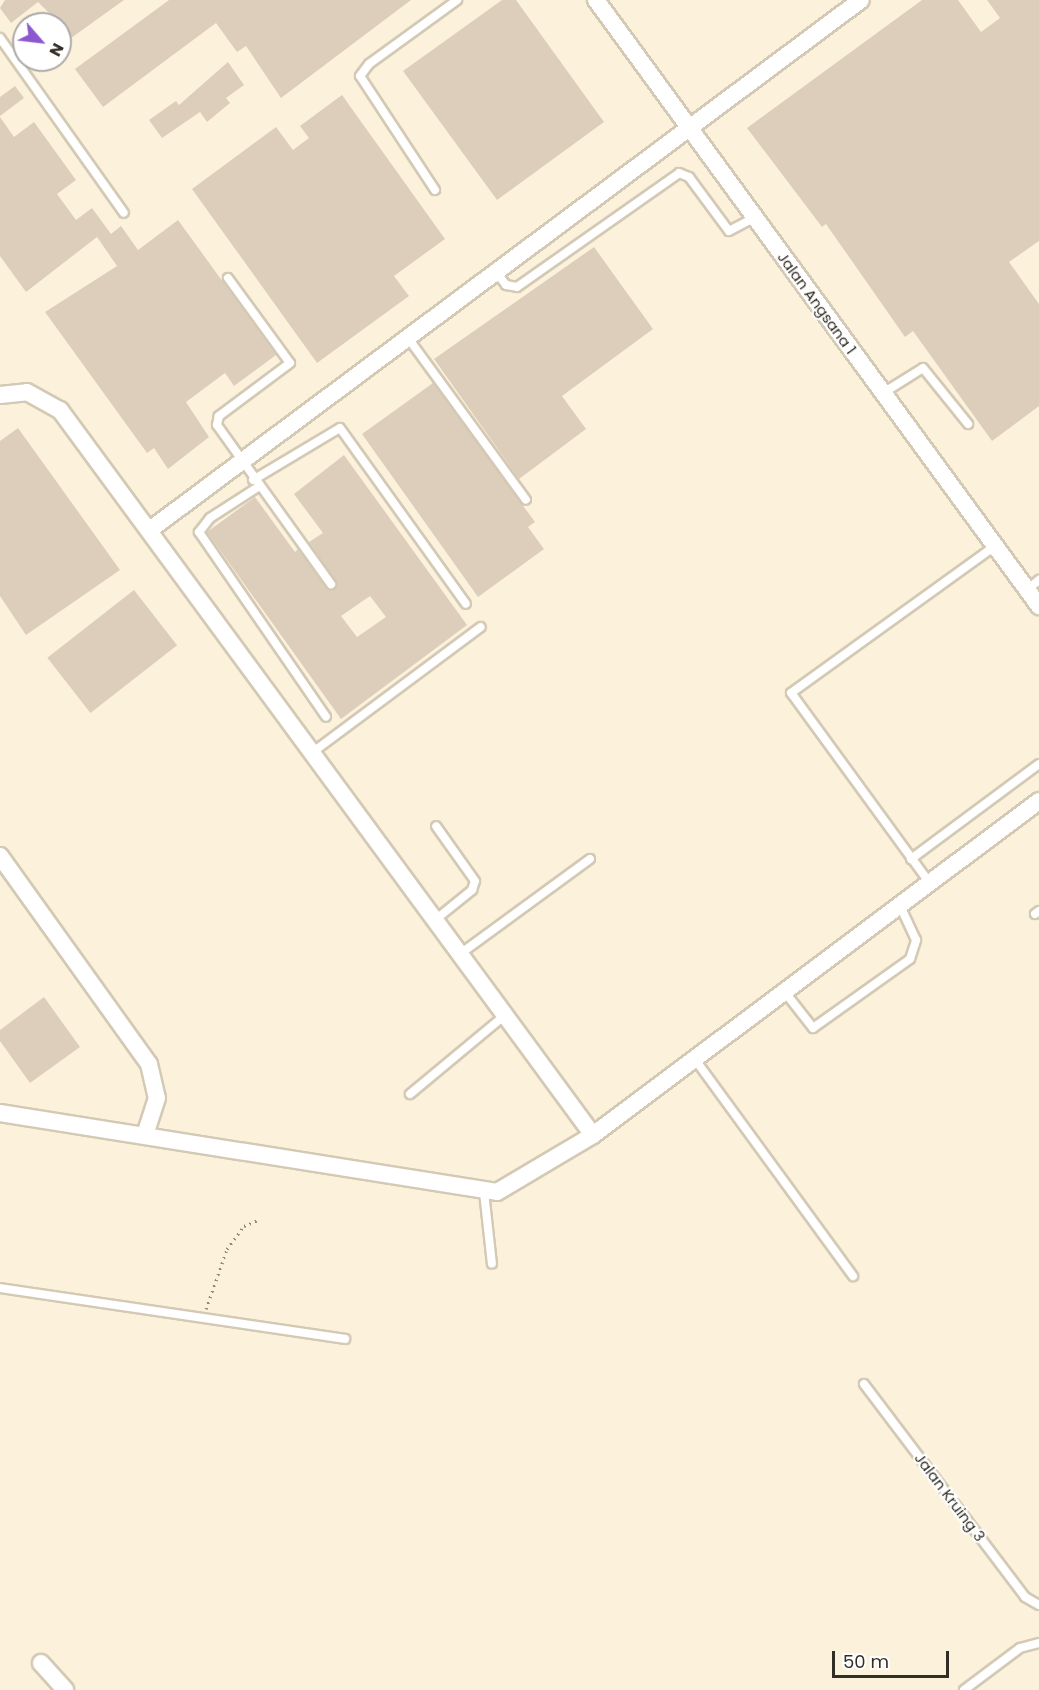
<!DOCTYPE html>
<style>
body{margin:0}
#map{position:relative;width:1039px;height:1690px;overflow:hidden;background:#fcf2dc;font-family:Poppins,sans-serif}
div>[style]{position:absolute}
.building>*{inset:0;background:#ddcebb;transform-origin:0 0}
.path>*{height:3px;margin-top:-1.5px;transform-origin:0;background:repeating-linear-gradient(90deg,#90897a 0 1.5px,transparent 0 6px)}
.roads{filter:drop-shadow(2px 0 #d3c9b4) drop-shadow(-2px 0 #d3c9b4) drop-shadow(0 2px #d3c9b4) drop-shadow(0 -2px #d3c9b4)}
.service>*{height:8px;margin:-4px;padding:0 4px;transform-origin:4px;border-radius:4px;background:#fff}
.minor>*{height:16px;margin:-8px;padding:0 8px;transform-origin:8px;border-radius:8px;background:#fff}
span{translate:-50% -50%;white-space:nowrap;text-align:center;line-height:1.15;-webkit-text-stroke:4.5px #fff;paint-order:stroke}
.street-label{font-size:15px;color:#312e25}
.north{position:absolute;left:12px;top:12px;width:60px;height:60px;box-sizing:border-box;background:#fff;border:2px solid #adaba8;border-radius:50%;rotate:118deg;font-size:16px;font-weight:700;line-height:24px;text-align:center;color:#312e25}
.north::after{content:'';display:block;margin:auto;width:21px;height:27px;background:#8c58d0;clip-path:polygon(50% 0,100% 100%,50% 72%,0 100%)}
.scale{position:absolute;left:832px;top:1651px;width:117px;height:27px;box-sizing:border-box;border:3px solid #312e25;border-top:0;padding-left:8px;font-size:18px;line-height:21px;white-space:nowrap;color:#312e25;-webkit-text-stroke:4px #fff;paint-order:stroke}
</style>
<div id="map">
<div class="building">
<i style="clip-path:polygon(5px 0,124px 0,67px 41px,60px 24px,38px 2px,11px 23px,0 8px)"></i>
<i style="clip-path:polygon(169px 0,411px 0,281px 98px,246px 46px,237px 52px,216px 23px,103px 107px,75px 69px)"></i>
<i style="clip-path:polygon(502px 0,516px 0,604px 122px,497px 200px,403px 71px)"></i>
<i style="clip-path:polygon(922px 0,958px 0,981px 32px,1000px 18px,987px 0,1039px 0,1039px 241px,1009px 262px,1039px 304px,1039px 406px,992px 441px,913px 331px,905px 337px,826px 224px,822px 227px,747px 128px)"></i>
<i style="clip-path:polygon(228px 62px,244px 85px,226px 98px,230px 103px,207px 122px,200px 112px,162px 138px,149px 120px,176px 101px,179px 105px)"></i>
<i style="clip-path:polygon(15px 86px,24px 98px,0 116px,0 97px)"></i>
<i style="clip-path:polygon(342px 95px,445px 239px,394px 276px,409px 296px,317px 363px,192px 189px,276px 127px,293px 150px,309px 138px,300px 126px)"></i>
<i style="clip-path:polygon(0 117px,14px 137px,34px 122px,76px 180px,57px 194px,76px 220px,92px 208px,111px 234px,121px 226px,138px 250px,178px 220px,276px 355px,234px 386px,225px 373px,186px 402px,209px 437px,168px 469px,154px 448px,147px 453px,45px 312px,117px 266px,97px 237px,26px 292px,0 256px)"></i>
<i style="clip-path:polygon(594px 247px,653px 329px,562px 396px,586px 429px,519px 479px,434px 359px)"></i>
<i style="clip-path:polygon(433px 383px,535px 522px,528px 527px,544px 549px,478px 597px,362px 434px)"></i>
<i style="clip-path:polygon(18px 428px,120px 570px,26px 635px,0 596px,0 441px)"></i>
<i style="clip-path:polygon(evenodd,344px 455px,467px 625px,341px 719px,207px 532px,255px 497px,295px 552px,298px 549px,326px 588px,334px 589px,336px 581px,309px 542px,323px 533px,294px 494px,344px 455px,370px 596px,386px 617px,357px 637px,341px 616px,370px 596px)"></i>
<i style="left:134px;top:590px;width:70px;height:110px;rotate:52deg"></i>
<i style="clip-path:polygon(44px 997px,80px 1047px,30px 1083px,0 1041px,0 1030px)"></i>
</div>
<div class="path">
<i style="left:206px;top:1309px;width:64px;rotate:-70.7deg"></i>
<i style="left:227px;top:1249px;width:29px;rotate:-54deg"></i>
<i style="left:244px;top:1226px;width:15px;rotate:-23deg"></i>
</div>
<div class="roads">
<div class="service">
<i style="left:0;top:38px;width:214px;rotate:54.7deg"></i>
<i style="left:435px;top:190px;width:136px;rotate:-123.3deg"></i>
<i style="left:360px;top:76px;width:15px;rotate:-53deg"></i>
<i style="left:369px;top:64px;width:109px;rotate:-36deg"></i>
<i style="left:496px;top:272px;width:16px;rotate:52deg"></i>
<i style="left:506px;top:285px;width:11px;rotate:10deg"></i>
<i style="left:517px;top:287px;width:198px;rotate:-35.1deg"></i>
<i style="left:679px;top:173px;width:11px;rotate:22deg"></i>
<i style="left:689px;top:177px;width:67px;rotate:53.5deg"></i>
<i style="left:729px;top:231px;width:30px;rotate:-28deg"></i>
<i style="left:228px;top:278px;width:105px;rotate:53.9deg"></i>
<i style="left:290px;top:363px;width:89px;rotate:143.3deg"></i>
<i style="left:219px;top:416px;width:9px;rotate:103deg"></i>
<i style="left:217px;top:425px;width:196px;rotate:54.4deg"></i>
<i style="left:408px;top:338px;width:200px;rotate:53.9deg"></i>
<i style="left:883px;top:393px;width:47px;rotate:-32deg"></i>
<i style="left:923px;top:368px;width:72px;rotate:51.2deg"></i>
<i style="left:253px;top:480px;width:101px;rotate:-30.9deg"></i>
<i style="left:340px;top:428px;width:216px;rotate:54.4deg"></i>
<i style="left:258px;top:487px;width:57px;rotate:147.1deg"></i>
<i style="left:210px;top:518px;width:18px;rotate:128deg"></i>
<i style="left:199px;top:532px;width:224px;rotate:55.5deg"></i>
<i style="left:1027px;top:590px;width:16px;rotate:-40deg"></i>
<i style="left:313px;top:752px;width:209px;rotate:-36.7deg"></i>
<i style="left:911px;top:859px;width:159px;rotate:-36.6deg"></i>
<i style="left:929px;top:882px;width:234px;rotate:-126.1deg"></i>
<i style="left:791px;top:693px;width:251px;rotate:-35.8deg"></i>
<i style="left:1035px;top:914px;width:5px;rotate:-37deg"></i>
<i style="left:435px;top:920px;width:48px;rotate:-39deg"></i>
<i style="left:472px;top:890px;width:9px;rotate:-72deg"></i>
<i style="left:475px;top:881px;width:67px;rotate:-125.3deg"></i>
<i style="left:460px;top:954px;width:161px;rotate:-36.2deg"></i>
<i style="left:784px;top:991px;width:47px;rotate:51.9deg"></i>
<i style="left:813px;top:1028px;width:119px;rotate:-35.4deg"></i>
<i style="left:910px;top:959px;width:20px;rotate:-72deg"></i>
<i style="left:916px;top:940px;width:40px;rotate:-115deg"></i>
<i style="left:694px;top:1058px;width:270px;rotate:53.9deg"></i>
<i style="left:410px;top:1094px;width:124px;rotate:-39.7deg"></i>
<i style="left:484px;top:1192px;width:72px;rotate:83.7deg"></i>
<i style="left:0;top:1288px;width:349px;rotate:8.4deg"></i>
<i style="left:864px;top:1384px;width:267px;rotate:52.9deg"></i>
<i style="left:1025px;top:1597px;width:16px;rotate:30deg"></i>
<i style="left:964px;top:1690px;width:70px;rotate:-36.9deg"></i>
<i style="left:1020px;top:1648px;width:20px;rotate:-15deg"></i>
</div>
<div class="minor">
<i style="left:596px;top:0;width:751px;rotate:53.83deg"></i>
<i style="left:0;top:395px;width:27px;rotate:-6deg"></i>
<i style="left:27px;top:392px;width:38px;rotate:29deg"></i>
<i style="left:60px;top:410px;width:900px;rotate:53.68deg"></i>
<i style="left:151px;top:529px;width:885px;rotate:-36.69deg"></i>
<i style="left:0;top:856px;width:256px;rotate:54.4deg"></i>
<i style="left:149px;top:1064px;width:35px;rotate:77deg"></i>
<i style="left:157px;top:1098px;width:39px;rotate:108deg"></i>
<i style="left:0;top:1113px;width:503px;rotate:9.03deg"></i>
<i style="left:497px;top:1192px;width:112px;rotate:-30.7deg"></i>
<i style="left:593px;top:1135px;width:557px;rotate:-36.83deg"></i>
<i style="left:41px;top:1663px;width:36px;rotate:48deg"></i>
</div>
</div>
<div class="street-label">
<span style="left:817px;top:303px;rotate:54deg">Jalan Angsana 1</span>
<span style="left:950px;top:1497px;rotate:53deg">Jalan Kruing 3</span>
</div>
<div class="north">N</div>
<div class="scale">50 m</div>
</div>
